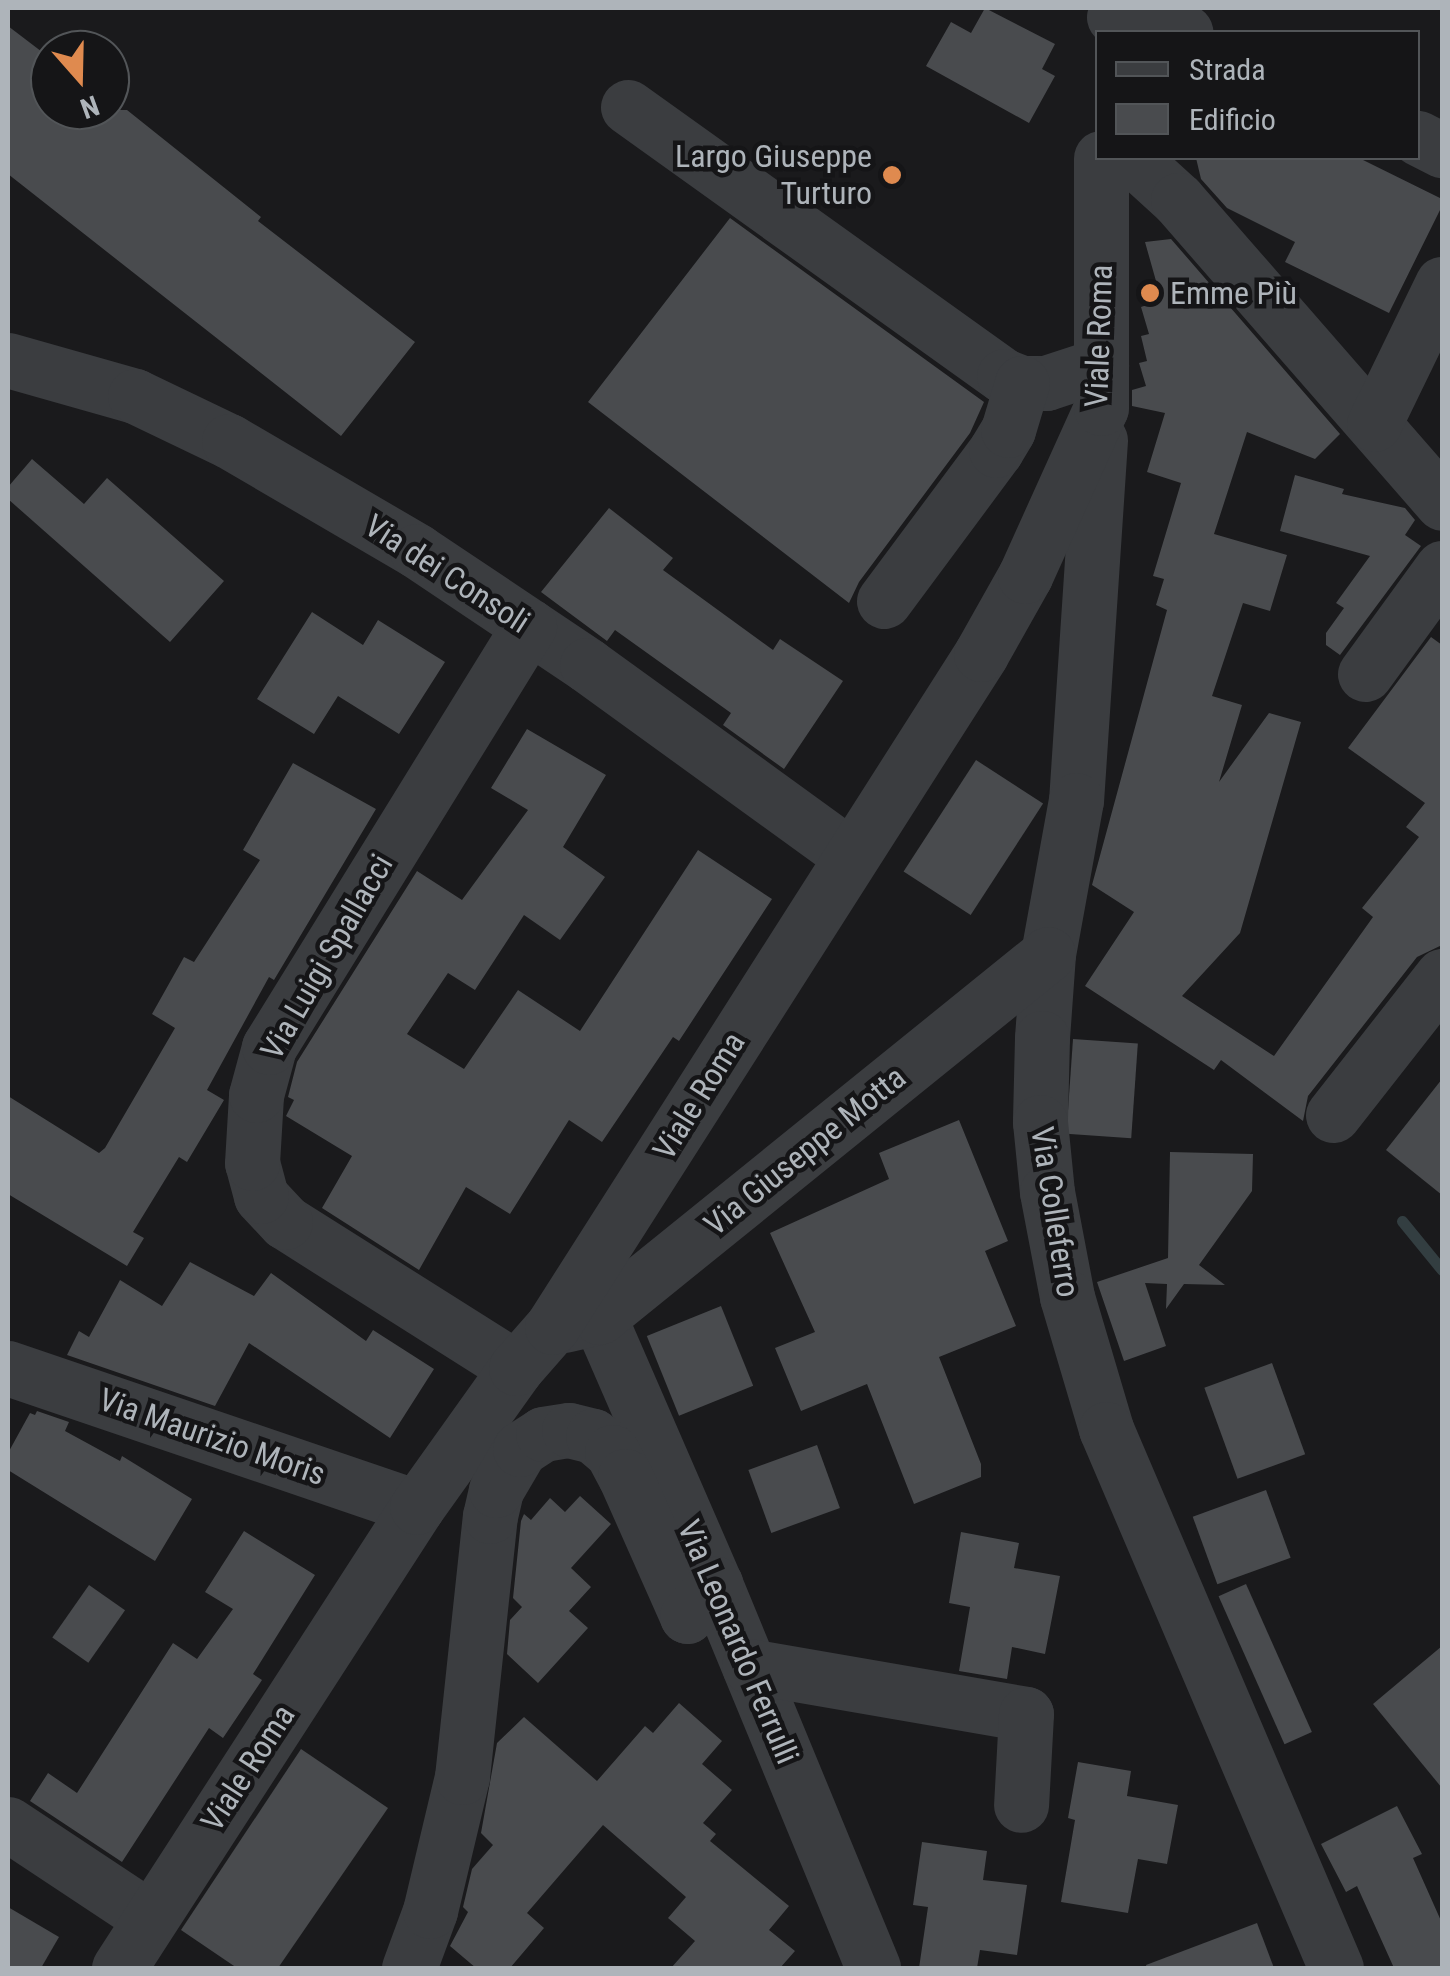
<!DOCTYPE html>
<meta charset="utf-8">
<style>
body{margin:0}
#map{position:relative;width:1450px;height:1976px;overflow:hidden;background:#1a1a1c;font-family:"Roboto Condensed",sans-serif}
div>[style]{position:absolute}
.stream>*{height:11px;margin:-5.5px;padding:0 5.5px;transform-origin:5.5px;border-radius:5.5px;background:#333e41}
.building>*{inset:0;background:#494b4e;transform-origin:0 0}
.minor>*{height:55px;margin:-27.5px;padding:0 27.5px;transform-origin:27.5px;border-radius:27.5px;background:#3b3d40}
.dots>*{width:28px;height:28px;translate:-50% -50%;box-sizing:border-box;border:5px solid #151517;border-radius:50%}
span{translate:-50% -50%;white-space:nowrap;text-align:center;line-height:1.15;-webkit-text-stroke:9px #151517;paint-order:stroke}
.poi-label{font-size:32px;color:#aeb4ba}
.right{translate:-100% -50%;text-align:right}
.left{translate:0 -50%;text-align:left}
.street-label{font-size:32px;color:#aeb4ba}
.frame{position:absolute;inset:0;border:10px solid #aeb4ba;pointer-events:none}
.legend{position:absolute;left:1095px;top:30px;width:325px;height:130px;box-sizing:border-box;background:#151517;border:2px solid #525558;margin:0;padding:12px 18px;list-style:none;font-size:30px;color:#aeb4ba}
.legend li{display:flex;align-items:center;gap:20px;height:50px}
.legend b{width:50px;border:2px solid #525558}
.north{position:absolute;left:30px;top:30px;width:100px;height:100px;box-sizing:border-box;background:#151517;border:2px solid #525558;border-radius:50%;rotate:160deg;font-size:28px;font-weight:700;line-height:40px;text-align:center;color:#aeb4ba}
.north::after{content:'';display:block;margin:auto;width:35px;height:45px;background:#df8a4f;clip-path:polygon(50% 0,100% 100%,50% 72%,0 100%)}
</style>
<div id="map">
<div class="stream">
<i style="left:1402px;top:1221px;width:63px;rotate:50.8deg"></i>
</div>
<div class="building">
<i style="clip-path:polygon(985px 8px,1055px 44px,1042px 69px,1055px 76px,1029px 123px,926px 66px,951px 22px,971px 33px)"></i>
<i style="clip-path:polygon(8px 26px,50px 58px,50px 110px,127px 110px,261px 217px,258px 221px,415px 342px,341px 436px,8px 174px)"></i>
<i style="clip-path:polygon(1196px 158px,1359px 158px,1442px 199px,1442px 206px,1389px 313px,1285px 262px,1295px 242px,1227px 208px,1201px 179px)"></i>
<i style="clip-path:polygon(730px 218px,984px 402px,970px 433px,859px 582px,849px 603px,588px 402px)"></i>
<i style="clip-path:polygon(1171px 239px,1340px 434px,1315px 459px,1247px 432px,1214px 534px,1287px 555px,1270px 611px,1243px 603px,1212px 696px,1242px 705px,1219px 782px,1269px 713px,1301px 722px,1240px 933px,1182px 996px,1274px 1056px,1373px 917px,1362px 908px,1419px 837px,1406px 827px,1425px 803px,1348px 748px,1431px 637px,1442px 645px,1442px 945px,1417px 957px,1308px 1096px,1303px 1121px,1221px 1060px,1214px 1070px,1085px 986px,1134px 912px,1092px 885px,1167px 610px,1156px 605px,1164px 579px,1153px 576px,1181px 483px,1147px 472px,1165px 413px,1132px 406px,1132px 390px,1146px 386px,1139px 363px,1147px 361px,1141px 336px,1149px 334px,1141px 307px,1150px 304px,1144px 285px,1156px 281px,1145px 242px)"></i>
<i style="clip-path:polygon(32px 459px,84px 504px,107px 478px,224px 581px,170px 642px,8px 499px,8px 487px)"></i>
<i style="clip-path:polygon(1295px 475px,1344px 489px,1342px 494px,1405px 508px,1415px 520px,1405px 535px,1421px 546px,1340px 655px,1326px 645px,1326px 633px,1344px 608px,1336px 603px,1370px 556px,1280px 531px)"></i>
<i style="clip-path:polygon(609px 508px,673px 558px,663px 570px,773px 650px,780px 639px,843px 681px,784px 769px,723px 725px,731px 713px,615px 630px,607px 641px,541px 592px)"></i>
<i style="clip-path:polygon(312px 612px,363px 645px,378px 620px,445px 662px,399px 734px,338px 696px,314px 734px,257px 699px)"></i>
<i style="clip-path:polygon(527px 729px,606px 775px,563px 847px,605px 877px,560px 940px,524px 915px,475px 990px,448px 973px,407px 1034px,464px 1069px,518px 990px,580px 1031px,698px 850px,772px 899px,679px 1041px,673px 1037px,602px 1142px,569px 1120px,510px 1214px,466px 1187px,419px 1270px,322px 1208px,352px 1156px,286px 1116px,294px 1100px,288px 1097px,297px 1062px,417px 871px,462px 900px,528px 810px,491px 788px)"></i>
<i style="left:976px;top:760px;width:80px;height:133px;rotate:33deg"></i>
<i style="clip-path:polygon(293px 763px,376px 809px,274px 980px,269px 977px,207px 1090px,224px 1100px,187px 1162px,179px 1157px,133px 1232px,144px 1238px,127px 1266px,8px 1194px,8px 1096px,99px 1153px,105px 1148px,175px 1028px,152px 1014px,184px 957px,194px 962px,260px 860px,243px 850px)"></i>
<i style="left:1073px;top:1039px;width:65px;height:95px;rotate:4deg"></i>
<i style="clip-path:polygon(1442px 1079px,1442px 1195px,1386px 1150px)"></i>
<i style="clip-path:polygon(959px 1120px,1008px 1241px,985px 1251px,1016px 1326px,939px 1357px,981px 1464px,981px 1477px,914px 1504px,867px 1384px,801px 1411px,775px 1348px,815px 1332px,770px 1233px,889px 1179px,879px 1153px)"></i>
<i style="clip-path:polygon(1170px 1152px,1253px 1154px,1252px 1191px,1199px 1265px,1225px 1285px,1184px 1284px,1166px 1309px,1167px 1284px,1145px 1283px,1166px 1346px,1124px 1361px,1097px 1282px,1168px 1258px)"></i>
<i style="clip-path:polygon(190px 1262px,254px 1296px,271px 1273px,366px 1341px,373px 1330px,434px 1369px,390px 1438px,249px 1343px,215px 1406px,67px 1355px,79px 1331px,89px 1337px,120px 1280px,162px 1306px)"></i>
<i style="left:721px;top:1306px;width:86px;height:80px;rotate:68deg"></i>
<i style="left:1272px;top:1363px;width:97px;height:72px;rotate:70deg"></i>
<i style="clip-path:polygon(37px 1411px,69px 1422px,65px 1431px,120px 1461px,122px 1456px,192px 1499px,155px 1561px,8px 1470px,8px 1453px,30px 1413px,35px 1415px)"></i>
<i style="left:817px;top:1445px;width:67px;height:73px;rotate:70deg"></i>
<i style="left:1266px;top:1490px;width:72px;height:78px;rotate:70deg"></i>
<i style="clip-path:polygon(580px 1496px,611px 1524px,571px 1568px,591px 1587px,569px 1611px,588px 1628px,538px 1683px,507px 1654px,510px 1620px,522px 1607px,513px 1598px,521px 1521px,524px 1514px,531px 1520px,550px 1498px,565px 1512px)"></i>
<i style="clip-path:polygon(244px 1531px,315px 1575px,253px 1674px,262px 1680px,223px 1738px,209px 1728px,122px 1862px,30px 1801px,48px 1773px,77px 1793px,173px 1643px,197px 1659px,233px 1609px,205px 1592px)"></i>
<i style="clip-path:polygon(961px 1532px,1019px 1543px,1014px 1568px,1060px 1576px,1045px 1654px,1012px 1647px,1007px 1679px,959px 1671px,970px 1607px,949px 1603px)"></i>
<i style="left:1246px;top:1584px;width:162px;height:30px;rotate:66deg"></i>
<i style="left:89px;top:1585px;width:44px;height:64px;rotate:35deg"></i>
<i style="clip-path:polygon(1442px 1646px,1442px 1788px,1373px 1704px)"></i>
<i style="clip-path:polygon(679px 1703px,722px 1741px,702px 1764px,732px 1790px,703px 1823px,716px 1834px,710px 1841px,789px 1906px,769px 1930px,795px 1951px,780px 1968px,671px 1968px,695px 1941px,668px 1918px,686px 1897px,603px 1825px,527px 1913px,544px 1928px,510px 1968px,476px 1968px,450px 1946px,468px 1912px,463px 1907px,472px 1869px,493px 1845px,481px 1833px,497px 1743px,524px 1717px,597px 1781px,645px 1726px,653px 1733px)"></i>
<i style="clip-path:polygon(301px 1749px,388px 1808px,278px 1968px,237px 1968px,181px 1930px)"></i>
<i style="clip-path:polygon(1078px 1762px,1131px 1771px,1127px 1796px,1178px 1805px,1167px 1864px,1138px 1859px,1128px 1913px,1061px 1902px,1075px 1820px,1068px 1818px)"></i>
<i style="clip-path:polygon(1397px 1806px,1422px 1854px,1413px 1858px,1442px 1923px,1442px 1968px,1394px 1968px,1357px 1886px,1346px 1892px,1321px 1844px)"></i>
<i style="clip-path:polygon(922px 1842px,987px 1851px,983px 1880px,1027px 1885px,1017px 1955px,980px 1950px,977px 1968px,919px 1968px,928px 1907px,913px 1905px)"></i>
<i style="clip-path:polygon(8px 1907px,59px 1937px,41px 1968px,8px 1968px)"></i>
<i style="clip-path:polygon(1257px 1923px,1274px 1968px,1147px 1968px,1146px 1965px)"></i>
</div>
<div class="minor">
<i style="left:1114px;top:17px;width:73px;rotate:11.9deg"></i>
<i style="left:628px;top:107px;width:462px;rotate:35.6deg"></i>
<i style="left:1004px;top:376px;width:19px;rotate:21deg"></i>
<i style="left:1022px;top:383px;width:24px"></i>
<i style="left:1046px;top:383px;width:58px;rotate:-18.1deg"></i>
<i style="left:1418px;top:138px;width:27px;rotate:27deg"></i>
<i style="left:1132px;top:158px;width:62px;rotate:42.4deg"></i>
<i style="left:1178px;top:200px;width:402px;rotate:48.9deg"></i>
<i style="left:8px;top:360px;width:132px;rotate:15.8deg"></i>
<i style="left:135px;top:396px;width:104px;rotate:25.6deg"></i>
<i style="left:229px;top:441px;width:218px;rotate:30.3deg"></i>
<i style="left:417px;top:551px;width:205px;rotate:33.8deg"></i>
<i style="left:587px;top:665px;width:326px;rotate:35.9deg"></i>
<i style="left:1374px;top:424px;width:156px;rotate:-64.1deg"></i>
<i style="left:1100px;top:440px;width:361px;rotate:93.8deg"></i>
<i style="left:1076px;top:800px;width:157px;rotate:100.3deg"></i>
<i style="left:1048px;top:954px;width:84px;rotate:94.1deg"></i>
<i style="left:1042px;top:1038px;width:84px;rotate:91.4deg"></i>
<i style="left:1040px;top:1122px;width:70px;rotate:84.3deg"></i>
<i style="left:1047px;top:1192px;width:107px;rotate:79.2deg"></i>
<i style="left:1067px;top:1297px;width:138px;rotate:73.5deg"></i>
<i style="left:1106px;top:1429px;width:586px;rotate:66.89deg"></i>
<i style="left:884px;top:601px;width:188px;rotate:-53.4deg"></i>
<i style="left:996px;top:450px;width:23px;rotate:-59deg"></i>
<i style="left:1008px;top:430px;width:49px;rotate:-73.4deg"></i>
<i style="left:1365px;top:674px;width:131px;rotate:-54deg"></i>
<i style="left:1333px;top:1115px;width:177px;rotate:-51.9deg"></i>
<i style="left:599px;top:1317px;width:291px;rotate:66.5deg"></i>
<i style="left:715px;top:1584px;width:415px;rotate:67.6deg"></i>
<i style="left:564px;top:1325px;width:36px;rotate:-13deg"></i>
<i style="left:599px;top:1317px;width:577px;rotate:-38.95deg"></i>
<i style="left:8px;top:1368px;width:432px;rotate:18.8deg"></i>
<i style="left:516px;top:1368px;width:273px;rotate:-147.7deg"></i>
<i style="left:285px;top:1222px;width:35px;rotate:-133deg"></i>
<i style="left:261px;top:1196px;width:34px;rotate:-105deg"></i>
<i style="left:252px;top:1163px;width:68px;rotate:-86.6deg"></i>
<i style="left:256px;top:1095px;width:50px;rotate:-74.8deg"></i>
<i style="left:269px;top:1047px;width:495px;rotate:-58.3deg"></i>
<i style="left:749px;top:1666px;width:281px;rotate:9.8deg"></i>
<i style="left:1026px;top:1714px;width:91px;rotate:93.1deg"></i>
<i style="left:8px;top:1824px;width:170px;rotate:33.5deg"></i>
<i style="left:119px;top:1968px;width:549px;rotate:-57.12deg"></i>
<i style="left:417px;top:1507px;width:171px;rotate:-54.5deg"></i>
<i style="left:516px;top:1368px;width:55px;rotate:-48.7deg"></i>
<i style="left:552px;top:1327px;width:798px;rotate:-57.48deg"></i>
<i style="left:981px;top:654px;width:90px;rotate:-60.6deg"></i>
<i style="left:1025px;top:576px;width:184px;rotate:-65.7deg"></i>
<i style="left:1101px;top:408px;width:250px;rotate:-90deg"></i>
<i style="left:409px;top:1968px;width:61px;rotate:-69.8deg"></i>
<i style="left:430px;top:1911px;width:138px;rotate:-76.6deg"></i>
<i style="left:462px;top:1777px;width:262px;rotate:-83.9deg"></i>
<i style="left:490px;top:1516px;width:27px;rotate:-77deg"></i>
<i style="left:496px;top:1490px;width:48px;rotate:-59.7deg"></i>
<i style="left:520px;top:1449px;width:27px;rotate:-33deg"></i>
<i style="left:543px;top:1434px;width:26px;rotate:-9deg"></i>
<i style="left:569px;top:1430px;width:25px;rotate:14deg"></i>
<i style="left:593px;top:1436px;width:25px;rotate:40deg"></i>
<i style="left:612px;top:1452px;width:27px;rotate:62deg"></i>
<i style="left:625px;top:1476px;width:153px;rotate:66.1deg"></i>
<i style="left:687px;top:1616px;width:43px;rotate:-48.8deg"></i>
</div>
<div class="dots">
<i style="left:892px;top:175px;background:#df8a4f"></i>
<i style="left:1150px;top:293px;background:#df8a4f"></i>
</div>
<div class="poi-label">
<span class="right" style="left:872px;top:175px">Largo Giuseppe<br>Turturo</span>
<span class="left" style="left:1170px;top:293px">Emme Più</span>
</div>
<div class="street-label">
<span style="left:1099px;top:336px;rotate:-88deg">Viale Roma</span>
<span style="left:447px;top:574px;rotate:33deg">Via dei Consoli</span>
<span style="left:327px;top:957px;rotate:-60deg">Via Luigi Spallacci</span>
<span style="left:699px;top:1096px;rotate:-58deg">Viale Roma</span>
<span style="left:805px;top:1151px;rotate:-39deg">Via Giuseppe Motta</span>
<span style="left:1055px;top:1212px;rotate:81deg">Via Colleferro</span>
<span style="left:212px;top:1437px;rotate:19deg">Via Maurizio Moris</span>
<span style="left:738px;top:1642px;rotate:67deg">Via Leonardo Ferrulli</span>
<span style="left:248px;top:1768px;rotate:-57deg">Viale Roma</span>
</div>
<div class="frame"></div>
<ul class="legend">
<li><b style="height:12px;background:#3b3d40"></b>Strada</li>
<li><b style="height:28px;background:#494b4e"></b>Edificio</li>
</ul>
<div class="north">N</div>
</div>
